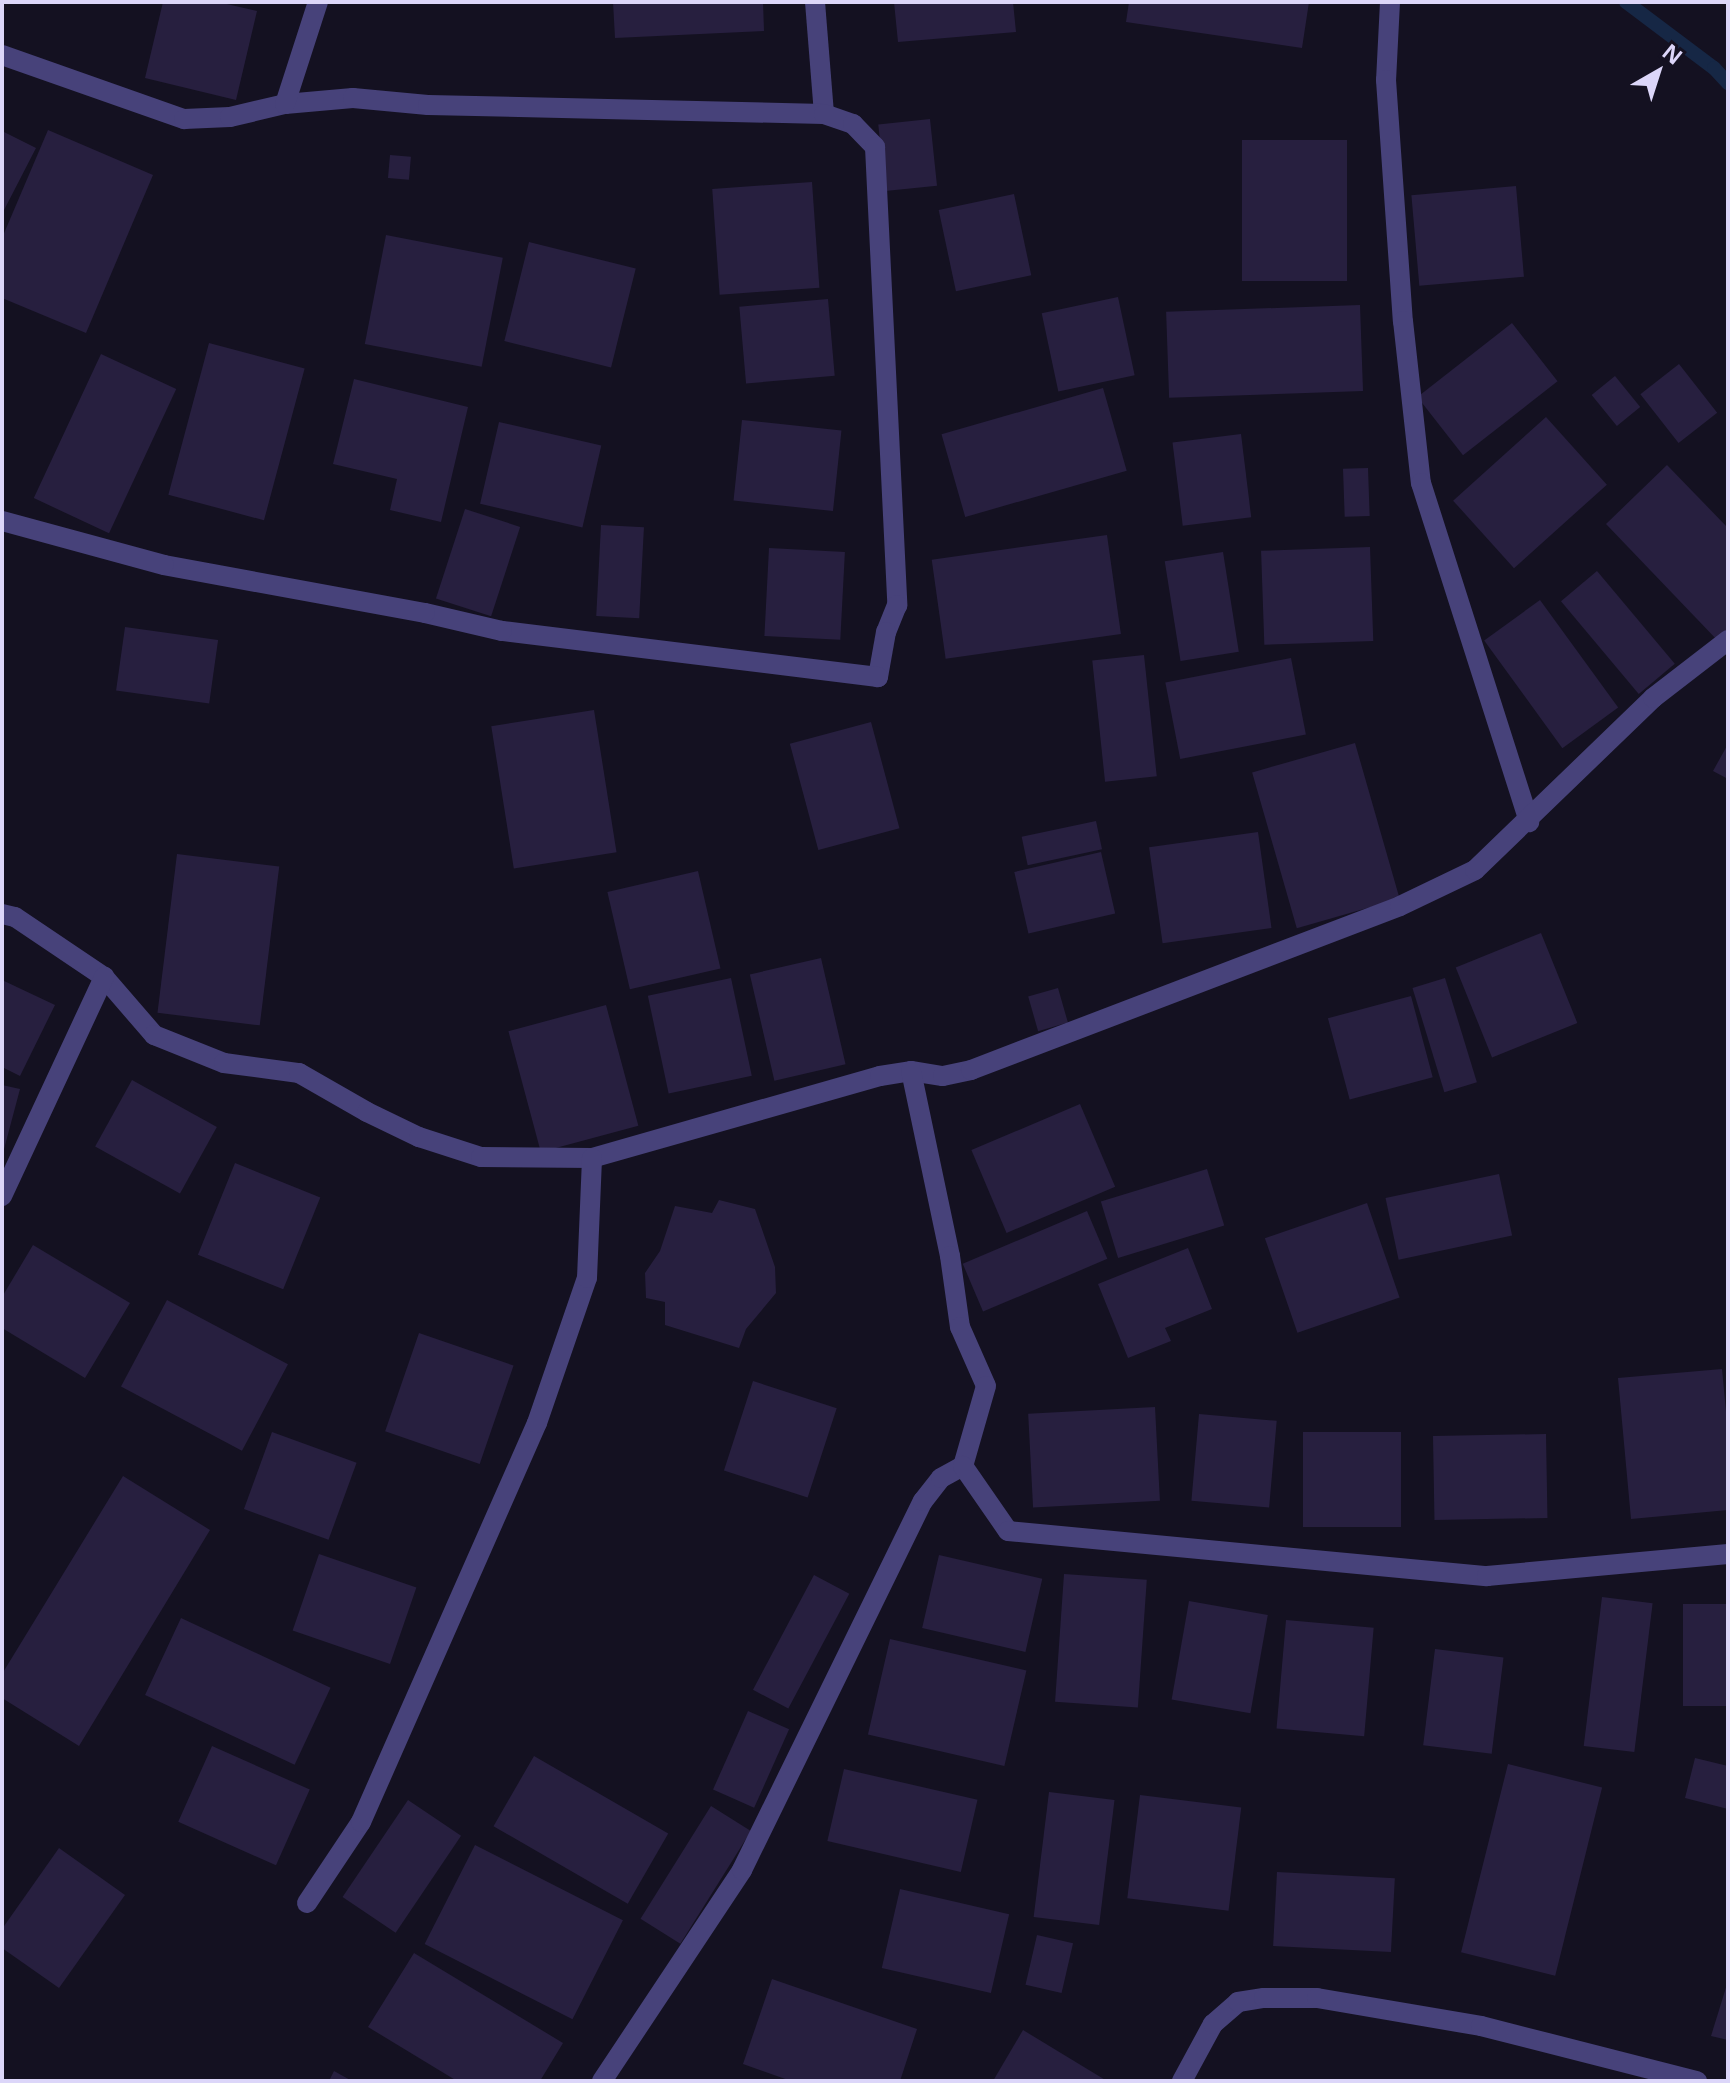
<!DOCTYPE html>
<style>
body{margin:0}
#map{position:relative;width:1730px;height:2083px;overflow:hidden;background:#141121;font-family:"Open Sans",sans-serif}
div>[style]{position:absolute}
.stream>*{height:14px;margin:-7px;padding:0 7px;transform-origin:7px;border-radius:7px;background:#162745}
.building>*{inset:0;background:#271f3f;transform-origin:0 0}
.minor>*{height:20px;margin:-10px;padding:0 10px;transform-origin:10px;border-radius:10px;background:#47427a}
span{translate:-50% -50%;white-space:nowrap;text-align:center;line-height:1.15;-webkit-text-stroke:6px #141121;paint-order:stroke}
.frame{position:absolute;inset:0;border:4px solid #dcd6f9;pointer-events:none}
.north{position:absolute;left:1618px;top:32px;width:80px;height:80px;-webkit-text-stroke:6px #141121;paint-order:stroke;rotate:39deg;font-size:22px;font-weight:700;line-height:32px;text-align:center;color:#dcd6f9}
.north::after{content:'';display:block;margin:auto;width:28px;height:36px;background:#dcd6f9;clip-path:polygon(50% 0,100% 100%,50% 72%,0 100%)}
</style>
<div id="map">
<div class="stream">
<i style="left:1626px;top:2px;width:110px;rotate:36.9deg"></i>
<i style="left:1714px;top:68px;width:21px;rotate:47deg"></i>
</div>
<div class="building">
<i style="clip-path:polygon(163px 2px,218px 2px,257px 11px,236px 100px,145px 78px)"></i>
<i style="clip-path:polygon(613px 2px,763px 2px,764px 31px,615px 38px)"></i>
<i style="clip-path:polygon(894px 2px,1013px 2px,1016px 32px,898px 42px)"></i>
<i style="clip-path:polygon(1129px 2px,1309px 2px,1302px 48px,1126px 22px)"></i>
<i style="left:930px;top:119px;width:67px;height:52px;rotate:84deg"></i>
<i style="clip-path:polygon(48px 130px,153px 175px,86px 333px,2px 298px,2px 238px)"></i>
<i style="clip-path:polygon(2px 131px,36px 148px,2px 214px)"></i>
<i style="left:1242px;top:140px;width:105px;height:141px"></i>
<i style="left:390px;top:155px;width:21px;height:23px;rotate:5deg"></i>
<i style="left:812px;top:182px;width:106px;height:100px;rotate:86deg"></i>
<i style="left:1516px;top:186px;width:91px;height:105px;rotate:85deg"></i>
<i style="left:1014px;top:194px;width:83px;height:77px;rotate:78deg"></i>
<i style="left:386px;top:235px;width:119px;height:111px;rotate:11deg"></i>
<i style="left:529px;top:242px;width:110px;height:102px;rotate:14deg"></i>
<i style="left:1118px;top:297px;width:80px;height:78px;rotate:78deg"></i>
<i style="left:828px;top:299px;width:77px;height:89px;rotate:85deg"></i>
<i style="left:1360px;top:305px;width:86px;height:194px;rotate:88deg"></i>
<i style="left:1512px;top:323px;width:74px;height:120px;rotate:52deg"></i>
<i style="left:209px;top:343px;width:99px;height:157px;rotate:15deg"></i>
<i style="left:101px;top:354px;width:83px;height:159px;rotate:25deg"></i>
<i style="left:1679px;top:364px;width:62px;height:49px;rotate:52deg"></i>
<i style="left:1615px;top:376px;width:40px;height:30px;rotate:51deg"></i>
<i style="clip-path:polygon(354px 379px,468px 407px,441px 522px,390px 510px,397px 479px,333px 464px)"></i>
<i style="left:1103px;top:388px;width:86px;height:168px;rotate:74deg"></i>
<i style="left:1546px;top:417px;width:91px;height:125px;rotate:48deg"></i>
<i style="left:742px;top:420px;width:100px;height:81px;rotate:6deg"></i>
<i style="left:499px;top:422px;width:105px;height:84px;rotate:13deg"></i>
<i style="left:1241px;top:434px;width:84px;height:69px;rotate:83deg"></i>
<i style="clip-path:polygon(1667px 465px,1728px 528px,1728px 633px,1719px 642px,1606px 524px)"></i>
<i style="left:1368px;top:468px;width:48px;height:25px;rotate:88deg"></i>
<i style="left:465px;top:509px;width:58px;height:94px;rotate:18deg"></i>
<i style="left:601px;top:525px;width:43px;height:91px;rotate:3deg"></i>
<i style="left:1107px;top:535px;width:100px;height:177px;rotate:82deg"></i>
<i style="left:1370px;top:547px;width:94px;height:109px;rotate:88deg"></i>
<i style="left:769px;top:548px;width:76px;height:88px;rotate:3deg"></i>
<i style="left:1223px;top:552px;width:101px;height:59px;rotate:81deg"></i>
<i style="left:1597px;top:571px;width:121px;height:47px;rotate:50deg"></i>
<i style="left:1540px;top:600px;width:133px;height:69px;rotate:54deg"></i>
<i style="left:125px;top:627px;width:94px;height:64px;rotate:8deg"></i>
<i style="left:1144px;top:655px;width:122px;height:52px;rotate:84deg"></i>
<i style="left:1291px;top:658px;width:78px;height:128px;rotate:79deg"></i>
<i style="left:594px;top:710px;width:144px;height:104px;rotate:81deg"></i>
<i style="left:871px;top:722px;width:110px;height:84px;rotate:75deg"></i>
<i style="left:1355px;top:743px;width:162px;height:107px;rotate:74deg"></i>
<i style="clip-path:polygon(1728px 744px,1728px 779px,1713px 771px)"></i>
<i style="left:1096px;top:821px;width:29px;height:76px;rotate:78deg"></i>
<i style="left:1258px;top:832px;width:97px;height:110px;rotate:82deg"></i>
<i style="left:1101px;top:852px;width:63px;height:89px;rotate:77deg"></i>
<i style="left:177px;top:854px;width:103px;height:160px;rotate:7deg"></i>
<i style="left:698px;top:871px;width:100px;height:93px;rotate:77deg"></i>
<i style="left:1541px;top:933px;width:97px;height:92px;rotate:68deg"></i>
<i style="left:821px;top:958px;width:109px;height:73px;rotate:77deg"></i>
<i style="left:731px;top:978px;width:100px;height:85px;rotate:78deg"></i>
<i style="left:1445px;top:978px;width:109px;height:34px;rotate:73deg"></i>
<i style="clip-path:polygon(2px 980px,55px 1005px,20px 1076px,2px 1067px)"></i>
<i style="left:1058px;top:988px;width:36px;height:31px;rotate:74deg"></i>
<i style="left:1411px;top:996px;width:84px;height:86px;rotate:75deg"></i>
<i style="left:606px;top:1005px;width:125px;height:101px;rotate:75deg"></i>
<i style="left:132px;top:1080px;width:97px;height:76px;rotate:29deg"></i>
<i style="clip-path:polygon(2px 1085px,20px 1089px,3px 1153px,2px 1152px)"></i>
<i style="left:1080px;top:1104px;width:90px;height:118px;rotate:67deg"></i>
<i style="left:235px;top:1163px;width:92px;height:99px;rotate:22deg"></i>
<i style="left:1207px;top:1169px;width:59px;height:111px;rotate:73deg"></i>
<i style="left:1499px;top:1174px;width:63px;height:116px;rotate:78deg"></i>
<i style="clip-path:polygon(719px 1200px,755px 1209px,775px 1267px,776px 1293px,746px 1329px,739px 1348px,665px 1325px,665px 1302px,646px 1298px,645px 1273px,660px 1251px,675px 1206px,712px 1213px)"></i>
<i style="left:1367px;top:1203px;width:100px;height:108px;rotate:71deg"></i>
<i style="left:1087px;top:1211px;width:52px;height:135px;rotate:67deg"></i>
<i style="clip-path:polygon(33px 1245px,130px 1303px,85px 1378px,2px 1328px,2px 1297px)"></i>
<i style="clip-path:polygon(1188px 1248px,1212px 1309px,1165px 1328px,1171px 1341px,1128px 1358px,1098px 1284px)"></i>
<i style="left:167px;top:1300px;width:137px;height:98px;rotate:28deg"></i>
<i style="left:419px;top:1333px;width:100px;height:104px;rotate:19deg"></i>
<i style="clip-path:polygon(1722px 1369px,1728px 1433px,1728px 1510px,1631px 1519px,1618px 1378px)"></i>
<i style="left:753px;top:1381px;width:88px;height:94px;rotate:18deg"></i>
<i style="left:1155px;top:1407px;width:94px;height:127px;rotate:87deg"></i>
<i style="left:1199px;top:1414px;width:78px;height:87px;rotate:5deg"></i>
<i style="left:272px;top:1432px;width:90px;height:82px;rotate:20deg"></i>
<i style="left:1303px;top:1432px;width:98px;height:95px"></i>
<i style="left:1546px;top:1434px;width:84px;height:113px;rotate:89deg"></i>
<i style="clip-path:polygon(123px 1476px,210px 1530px,79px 1746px,2px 1698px,2px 1674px)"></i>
<i style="left:319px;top:1554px;width:103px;height:81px;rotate:19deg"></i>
<i style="left:939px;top:1555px;width:106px;height:75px;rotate:13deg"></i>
<i style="left:1064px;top:1574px;width:83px;height:128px;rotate:4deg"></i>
<i style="left:814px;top:1575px;width:40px;height:130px;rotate:28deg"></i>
<i style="left:1602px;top:1597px;width:51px;height:150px;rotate:7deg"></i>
<i style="left:1189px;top:1601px;width:80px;height:100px;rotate:10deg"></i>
<i style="left:1728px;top:1604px;width:102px;height:45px;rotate:90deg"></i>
<i style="left:181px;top:1618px;width:165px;height:85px;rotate:25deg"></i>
<i style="left:1286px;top:1620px;width:88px;height:109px;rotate:5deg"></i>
<i style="left:890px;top:1639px;width:140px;height:98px;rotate:13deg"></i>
<i style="left:1435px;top:1649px;width:69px;height:97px;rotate:7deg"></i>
<i style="left:748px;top:1711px;width:45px;height:86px;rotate:24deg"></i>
<i style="left:212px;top:1746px;width:107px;height:83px;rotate:24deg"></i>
<i style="left:534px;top:1756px;width:155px;height:81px;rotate:30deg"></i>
<i style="clip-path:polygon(1695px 1758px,1728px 1766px,1728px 1809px,1685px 1798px)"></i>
<i style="left:1508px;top:1764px;width:97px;height:194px;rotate:14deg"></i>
<i style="left:844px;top:1769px;width:137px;height:74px;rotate:13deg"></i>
<i style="left:1049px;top:1792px;width:66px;height:126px;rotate:7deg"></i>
<i style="left:1140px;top:1795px;width:102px;height:104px;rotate:7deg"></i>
<i style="left:408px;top:1800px;width:64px;height:117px;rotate:34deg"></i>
<i style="left:711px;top:1806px;width:47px;height:133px;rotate:32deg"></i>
<i style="left:475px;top:1845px;width:166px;height:111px;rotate:27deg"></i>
<i style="clip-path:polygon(59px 1848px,125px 1895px,59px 1988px,2px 1948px,2px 1929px)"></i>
<i style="left:1277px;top:1872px;width:118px;height:74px;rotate:3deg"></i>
<i style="left:900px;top:1889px;width:112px;height:81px;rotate:13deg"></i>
<i style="left:1037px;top:1935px;width:37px;height:51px;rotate:13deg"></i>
<i style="clip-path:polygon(414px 1953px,563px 2043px,540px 2081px,457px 2081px,368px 2027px)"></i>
<i style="clip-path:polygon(772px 1979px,917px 2029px,900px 2081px,791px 2081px,743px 2064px)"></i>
<i style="clip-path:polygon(1728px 1981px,1728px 2040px,1711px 2036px)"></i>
<i style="clip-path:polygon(1023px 2030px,1107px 2081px,993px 2081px)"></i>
<i style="clip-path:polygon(334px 2071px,352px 2081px,329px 2081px)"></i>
</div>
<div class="minor">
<i style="left:815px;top:2px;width:112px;rotate:85.4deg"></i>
<i style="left:1390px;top:2px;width:78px;rotate:92.9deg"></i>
<i style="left:1386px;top:80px;width:242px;rotate:86deg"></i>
<i style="left:1403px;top:321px;width:163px;rotate:83.7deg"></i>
<i style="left:1421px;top:483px;width:356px;rotate:72.3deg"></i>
<i style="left:2px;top:55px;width:193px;rotate:19.4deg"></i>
<i style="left:184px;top:119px;width:46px;rotate:-2.5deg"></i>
<i style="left:230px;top:117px;width:57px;rotate:-13.3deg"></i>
<i style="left:285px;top:104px;width:68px;rotate:-5deg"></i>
<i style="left:353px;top:98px;width:75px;rotate:5.3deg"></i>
<i style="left:428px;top:105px;width:396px;rotate:1.3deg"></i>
<i style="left:824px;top:114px;width:31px;rotate:19deg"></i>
<i style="left:853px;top:124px;width:32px;rotate:46deg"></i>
<i style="left:875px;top:147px;width:459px;rotate:87.2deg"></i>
<i style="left:897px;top:605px;width:29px;rotate:112deg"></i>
<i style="left:886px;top:632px;width:46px;rotate:100.1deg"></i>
<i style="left:878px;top:677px;width:379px;rotate:-173deg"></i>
<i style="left:502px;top:631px;width:79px;rotate:-166.8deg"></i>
<i style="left:425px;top:613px;width:265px;rotate:-169.6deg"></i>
<i style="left:164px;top:565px;width:168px;rotate:-164.8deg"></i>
<i style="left:285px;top:104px;width:107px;rotate:-72.1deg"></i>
<i style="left:2px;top:914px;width:13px;rotate:13deg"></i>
<i style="left:15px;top:917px;width:107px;rotate:34deg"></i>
<i style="left:104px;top:977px;width:77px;rotate:49.2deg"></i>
<i style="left:154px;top:1035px;width:75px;rotate:21.8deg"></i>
<i style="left:224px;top:1063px;width:76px;rotate:7.6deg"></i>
<i style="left:299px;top:1073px;width:78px;rotate:29.8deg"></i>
<i style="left:367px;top:1112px;width:58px;rotate:25.7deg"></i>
<i style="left:419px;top:1137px;width:65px;rotate:17.9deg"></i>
<i style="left:481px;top:1157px;width:111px;rotate:0.5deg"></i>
<i style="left:592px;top:1158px;width:299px;rotate:-15.9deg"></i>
<i style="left:880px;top:1076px;width:31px;rotate:-9deg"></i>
<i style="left:911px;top:1071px;width:32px;rotate:9deg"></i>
<i style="left:943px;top:1076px;width:29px;rotate:-12deg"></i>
<i style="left:971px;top:1070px;width:459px;rotate:-20.9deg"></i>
<i style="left:1400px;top:906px;width:83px;rotate:-25.6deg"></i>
<i style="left:1475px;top:870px;width:248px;rotate:-44deg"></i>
<i style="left:1653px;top:698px;width:95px;rotate:-37.7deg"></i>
<i style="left:911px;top:1071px;width:189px;rotate:78.1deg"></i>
<i style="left:950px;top:1256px;width:72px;rotate:82deg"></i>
<i style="left:960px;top:1327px;width:64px;rotate:66.2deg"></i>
<i style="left:986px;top:1386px;width:83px;rotate:106deg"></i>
<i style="left:2px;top:1196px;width:242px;rotate:-65deg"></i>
<i style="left:307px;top:1903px;width:97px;rotate:-56.3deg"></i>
<i style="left:361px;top:1822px;width:436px;rotate:-66.2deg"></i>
<i style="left:537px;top:1423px;width:153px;rotate:-71deg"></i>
<i style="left:587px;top:1278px;width:120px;rotate:-87.6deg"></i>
<i style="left:602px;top:2081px;width:253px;rotate:-56.4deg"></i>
<i style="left:742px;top:1870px;width:411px;rotate:-63.9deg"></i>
<i style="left:923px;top:1501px;width:29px;rotate:-52deg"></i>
<i style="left:941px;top:1478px;width:25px;rotate:-29deg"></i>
<i style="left:963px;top:1466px;width:79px;rotate:55.3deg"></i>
<i style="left:1008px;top:1531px;width:481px;rotate:5.4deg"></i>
<i style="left:1487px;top:1576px;width:242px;rotate:-5.2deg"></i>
<i style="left:1182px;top:2081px;width:65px;rotate:-61.5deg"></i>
<i style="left:1213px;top:2024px;width:33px;rotate:-41deg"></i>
<i style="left:1238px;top:2002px;width:26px;rotate:-9deg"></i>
<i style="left:1264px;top:1998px;width:53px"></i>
<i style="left:1317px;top:1998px;width:166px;rotate:9.7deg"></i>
<i style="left:1481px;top:2026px;width:223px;rotate:14.3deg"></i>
</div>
<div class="frame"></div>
<div class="north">N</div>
</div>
